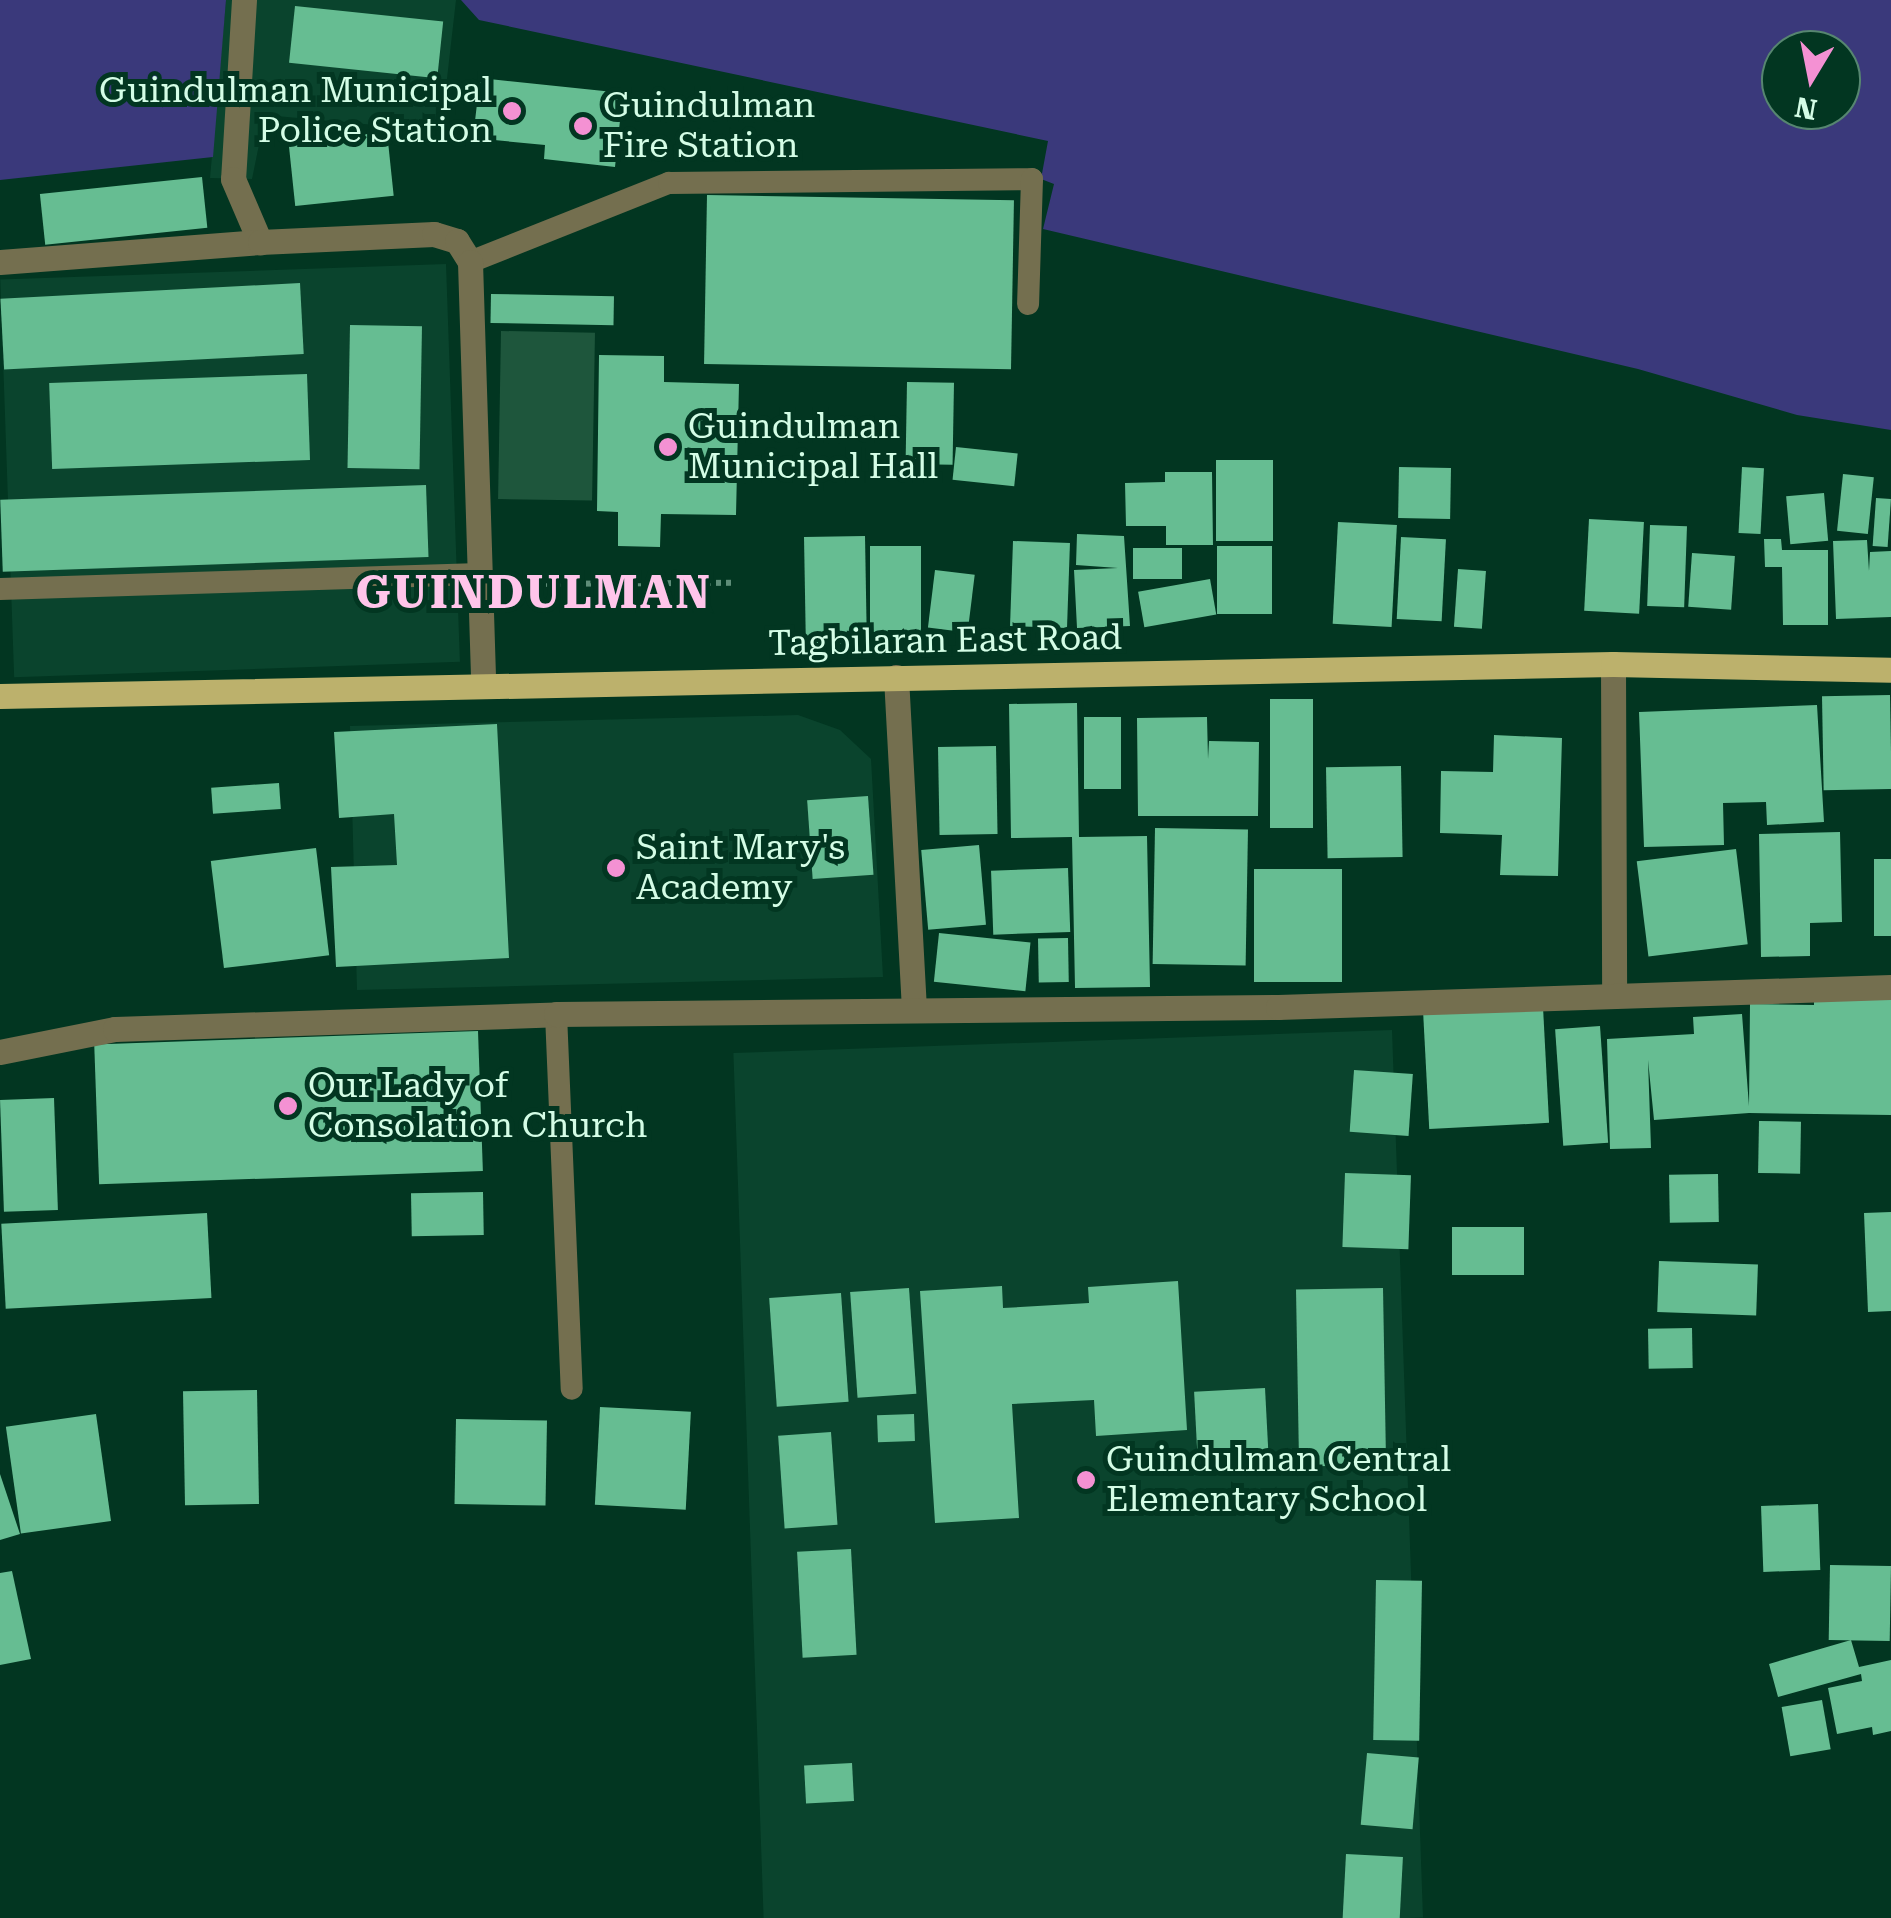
<!DOCTYPE html>
<style>
body{margin:0}
#map{position:relative;width:1891px;height:1918px;overflow:hidden;background:#023621;font-family:"Roboto Serif",serif}
div>[style]{position:absolute}
.built>*{inset:0;background:#0a442d;transform-origin:0 0}
.green>*{inset:0;background:#1e563c;transform-origin:0 0}
.water>*{inset:0;background:#3a397b}
.building>*{inset:0;background:#66bd92;transform-origin:0 0}
.path>*{height:6px;margin-top:-3px;transform-origin:0;background:repeating-linear-gradient(90deg,#5e8d78 0 5px,transparent 0 10px)}
.service>*{height:22px;margin:-11px;padding:0 11px;transform-origin:11px;border-radius:11px;background:#746f4f}
.minor>*{height:25px;margin:-12.5px;padding:0 12.5px;transform-origin:12.5px;border-radius:12.5px;background:#746f4f}
.tertiary>*{height:25px;margin:-12.5px;padding:0 12.5px;transform-origin:12.5px;border-radius:12.5px;background:#746f4f}
.primary>*{height:25px;margin:-12.5px;padding:0 12.5px;transform-origin:12.5px;border-radius:12.5px;background:#bcb16c}
.dots>*{width:28px;height:28px;translate:-50% -50%;box-sizing:border-box;border:5px solid #023621;border-radius:50%}
span{translate:-50% -50%;white-space:nowrap;text-align:center;line-height:1.15;-webkit-text-stroke:10px #023621;paint-order:stroke}
.poi-label{font-size:35px;color:#d4fde6}
.right{translate:-100% -50%;text-align:right}
.left{translate:0 -50%;text-align:left}
.street-label{font-size:35px;color:#d4fde6}
.district-label{font-size:45px;color:#ffc5ea;font-weight:700;letter-spacing:2.5px}
.north{position:absolute;left:1761px;top:30px;width:100px;height:100px;box-sizing:border-box;background:#023621;border:2px solid #568670;border-radius:50%;rotate:190deg;font-size:28px;font-weight:700;line-height:40px;text-align:center;color:#d4fde6}
.north::after{content:'';display:block;margin:auto;width:35px;height:45px;background:#f491d3;clip-path:polygon(50% 0,100% 100%,50% 72%,0 100%)}
</style>
<div id="map">
<div class="built">
<i style="clip-path:polygon(226px 0,456px 0,441px 131px,265px 115px,252px 179px,210px 178px)"></i>
<i style="left:446px;top:264px;width:398px;height:446px;rotate:88deg"></i>
<i style="clip-path:polygon(798px 715px,840px 730px,871px 759px,883px 977px,357px 990px,350px 726px)"></i>
<i style="left:1392px;top:1030px;width:888px;height:659px;rotate:88deg"></i>
</div>
<div class="green">
<i style="left:501px;top:331px;width:94px;height:168px;rotate:1deg"></i>
</div>
<div class="water">
<i style="clip-path:polygon(0 0,226px 0,213px 157px,0 180px)"></i>
<i style="clip-path:polygon(evenodd,461px 0,1891px 0,1891px 430px,1797px 415px,1638px 369px,1043px 229px,1054px 184px,1041px 179px,1048px 141px,479px 20px,461px 0,1781px 50px,1841px 50px,1841px 110px,1781px 110px,1781px 50px)"></i>
</div>
<div class="building">
<i style="left:295px;top:6px;width:149px;height:57px;rotate:6deg"></i>
<i style="clip-path:polygon(480px 78px,623px 93px,615px 167px,544px 159px,545px 145px,473px 138px)"></i>
<i style="left:387px;top:132px;width:64px;height:99px;rotate:84deg"></i>
<i style="left:202px;top:177px;width:51px;height:163px;rotate:84deg"></i>
<i style="left:707px;top:195px;width:307px;height:169px;rotate:1deg"></i>
<i style="left:300px;top:283px;width:71px;height:300px;rotate:87deg"></i>
<i style="left:491px;top:294px;width:123px;height:29px;rotate:1deg"></i>
<i style="left:350px;top:325px;width:72px;height:143px;rotate:1deg"></i>
<i style="clip-path:polygon(599px 355px,664px 356px,664px 382px,739px 384px,736px 515px,661px 514px,660px 547px,618px 546px,618px 512px,597px 511px)"></i>
<i style="left:307px;top:374px;width:86px;height:258px;rotate:88deg"></i>
<i style="left:907px;top:382px;width:47px;height:82px;rotate:1deg"></i>
<i style="left:956px;top:447px;width:62px;height:33px;rotate:6deg"></i>
<i style="left:1216px;top:460px;width:57px;height:81px"></i>
<i style="left:1399px;top:467px;width:52px;height:51px;rotate:1deg"></i>
<i style="left:1742px;top:467px;width:22px;height:66px;rotate:3deg"></i>
<i style="clip-path:polygon(1165px 472px,1212px 472px,1213px 545px,1166px 545px,1166px 526px,1126px 526px,1125px 483px,1165px 482px)"></i>
<i style="left:1843px;top:474px;width:31px;height:57px;rotate:6deg"></i>
<i style="left:426px;top:485px;width:72px;height:426px;rotate:88deg"></i>
<i style="left:1824px;top:493px;width:48px;height:38px;rotate:85deg"></i>
<i style="left:1876px;top:498px;width:15px;height:48px;rotate:4deg"></i>
<i style="left:1589px;top:519px;width:55px;height:92px;rotate:3deg"></i>
<i style="left:1338px;top:522px;width:59px;height:102px;rotate:3deg"></i>
<i style="left:1650px;top:525px;width:37px;height:81px;rotate:2deg"></i>
<i style="clip-path:polygon(1077px 534px,1124px 536px,1130px 626px,1077px 628px,1074px 570px,1118px 568px,1076px 565px)"></i>
<i style="left:865px;top:536px;width:107px;height:61px;rotate:89deg"></i>
<i style="left:1401px;top:537px;width:45px;height:82px;rotate:3deg"></i>
<i style="clip-path:polygon(1764px 539px,1781px 539px,1782px 550px,1828px 550px,1828px 625px,1783px 625px,1782px 567px,1765px 567px)"></i>
<i style="clip-path:polygon(1867px 540px,1869px 571px,1870px 552px,1891px 551px,1891px 617px,1836px 619px,1833px 541px)"></i>
<i style="left:1013px;top:541px;width:57px;height:85px;rotate:2deg"></i>
<i style="left:870px;top:546px;width:51px;height:86px"></i>
<i style="left:1217px;top:546px;width:55px;height:68px"></i>
<i style="left:1182px;top:548px;width:31px;height:49px;rotate:90deg"></i>
<i style="left:1692px;top:553px;width:43px;height:54px;rotate:4deg"></i>
<i style="left:1458px;top:569px;width:28px;height:58px;rotate:4deg"></i>
<i style="left:935px;top:570px;width:40px;height:58px;rotate:7deg"></i>
<i style="left:1210px;top:579px;width:36px;height:73px;rotate:80deg"></i>
<i style="left:1890px;top:695px;width:94px;height:68px;rotate:89deg"></i>
<i style="left:1270px;top:699px;width:43px;height:129px"></i>
<i style="clip-path:polygon(1077px 703px,1079px 837px,1147px 836px,1150px 987px,1075px 988px,1072px 837px,1011px 838px,1009px 704px)"></i>
<i style="clip-path:polygon(1817px 705px,1824px 822px,1767px 825px,1766px 802px,1723px 803px,1724px 845px,1644px 847px,1639px 712px)"></i>
<i style="left:1084px;top:717px;width:37px;height:72px"></i>
<i style="clip-path:polygon(1207px 717px,1208px 759px,1209px 741px,1259px 742px,1258px 816px,1138px 816px,1137px 718px)"></i>
<i style="clip-path:polygon(497px 724px,509px 958px,336px 967px,331px 867px,397px 865px,394px 814px,339px 818px,334px 732px)"></i>
<i style="clip-path:polygon(1494px 735px,1562px 738px,1558px 876px,1500px 875px,1502px 835px,1440px 833px,1441px 771px,1493px 772px)"></i>
<i style="left:996px;top:746px;width:88px;height:58px;rotate:89deg"></i>
<i style="left:1401px;top:766px;width:91px;height:75px;rotate:89deg"></i>
<i style="left:279px;top:783px;width:26px;height:68px;rotate:86deg"></i>
<i style="left:868px;top:796px;width:79px;height:61px;rotate:86deg"></i>
<i style="left:1155px;top:828px;width:93px;height:136px;rotate:1deg"></i>
<i style="clip-path:polygon(1840px 832px,1842px 922px,1810px 923px,1810px 956px,1761px 957px,1759px 834px)"></i>
<i style="left:979px;top:845px;width:80px;height:58px;rotate:85deg"></i>
<i style="left:316px;top:848px;width:108px;height:106px;rotate:83deg"></i>
<i style="left:1736px;top:849px;width:96px;height:100px;rotate:83deg"></i>
<i style="left:1874px;top:859px;width:17px;height:77px"></i>
<i style="left:1068px;top:868px;width:64px;height:77px;rotate:88deg"></i>
<i style="left:1254px;top:869px;width:88px;height:113px"></i>
<i style="left:939px;top:933px;width:92px;height:49px;rotate:6deg"></i>
<i style="left:1068px;top:938px;width:44px;height:30px;rotate:89deg"></i>
<i style="clip-path:polygon(1814px 995px,1891px 996px,1891px 1115px,1749px 1113px,1654px 1120px,1648px 1060px,1651px 1148px,1610px 1149px,1607px 1039px,1694px 1034px,1693px 1017px,1742px 1014px,1749px 1106px,1750px 1004px,1814px 1005px)"></i>
<i style="left:1543px;top:1007px;width:116px;height:120px;rotate:87deg"></i>
<i style="left:1600px;top:1026px;width:117px;height:45px;rotate:86deg"></i>
<i style="left:478px;top:1031px;width:140px;height:384px;rotate:88deg"></i>
<i style="left:1354px;top:1070px;width:59px;height:62px;rotate:4deg"></i>
<i style="left:54px;top:1098px;width:112px;height:54px;rotate:88deg"></i>
<i style="left:1759px;top:1121px;width:42px;height:52px;rotate:1deg"></i>
<i style="left:1345px;top:1173px;width:66px;height:74px;rotate:2deg"></i>
<i style="left:1718px;top:1174px;width:48px;height:49px;rotate:89deg"></i>
<i style="left:483px;top:1192px;width:43px;height:72px;rotate:89deg"></i>
<i style="clip-path:polygon(1891px 1212px,1891px 1311px,1868px 1312px,1864px 1213px)"></i>
<i style="left:207px;top:1213px;width:85px;height:206px;rotate:87deg"></i>
<i style="left:1452px;top:1227px;width:72px;height:48px"></i>
<i style="left:1659px;top:1261px;width:99px;height:51px;rotate:2deg"></i>
<i style="clip-path:polygon(1178px 1281px,1187px 1430px,1096px 1436px,1094px 1400px,1012px 1404px,1019px 1518px,935px 1523px,920px 1291px,1002px 1286px,1003px 1308px,1089px 1303px,1088px 1287px)"></i>
<i style="left:909px;top:1288px;width:106px;height:59px;rotate:86deg"></i>
<i style="left:1383px;top:1288px;width:177px;height:87px;rotate:89deg"></i>
<i style="left:841px;top:1293px;width:109px;height:72px;rotate:86deg"></i>
<i style="left:1692px;top:1328px;width:40px;height:44px;rotate:89deg"></i>
<i style="left:1265px;top:1388px;width:65px;height:71px;rotate:87deg"></i>
<i style="left:257px;top:1390px;width:114px;height:74px;rotate:89deg"></i>
<i style="left:600px;top:1407px;width:91px;height:98px;rotate:3deg"></i>
<i style="left:96px;top:1414px;width:108px;height:91px;rotate:82deg"></i>
<i style="left:914px;top:1414px;width:27px;height:37px;rotate:88deg"></i>
<i style="left:456px;top:1419px;width:91px;height:85px;rotate:1deg"></i>
<i style="left:831px;top:1432px;width:93px;height:53px;rotate:86deg"></i>
<i style="clip-path:polygon(0 1474px,20px 1534px,0 1540px)"></i>
<i style="left:1818px;top:1504px;width:66px;height:57px;rotate:88deg"></i>
<i style="left:851px;top:1549px;width:106px;height:54px;rotate:87deg"></i>
<i style="left:1830px;top:1565px;width:61px;height:75px;rotate:1deg"></i>
<i style="clip-path:polygon(12px 1571px,31px 1659px,0 1665px,0 1573px)"></i>
<i style="left:1376px;top:1580px;width:46px;height:160px;rotate:1deg"></i>
<i style="clip-path:polygon(1851px 1640px,1859px 1667px,1891px 1660px,1891px 1731px,1873px 1735px,1872px 1727px,1837px 1734px,1828px 1688px,1862px 1681px,1861px 1674px,1778px 1697px,1769px 1664px)"></i>
<i style="left:1822px;top:1700px;width:50px;height:41px;rotate:80deg"></i>
<i style="left:1367px;top:1753px;width:52px;height:72px;rotate:5deg"></i>
<i style="left:852px;top:1763px;width:38px;height:48px;rotate:87deg"></i>
<i style="left:1346px;top:1854px;width:57px;height:64px;rotate:3deg"></i>
</div>
<div class="path">
<i style="left:516px;top:584px;width:220px;rotate:-0.3deg"></i>
</div>
<div class="service">
<i style="left:470px;top:262px;width:214px;rotate:-21.7deg"></i>
<i style="left:669px;top:183px;width:363px;rotate:-0.6deg"></i>
<i style="left:1032px;top:179px;width:125px;rotate:91.8deg"></i>
<i style="left:0;top:589px;width:480px;rotate:-1.8deg"></i>
<i style="left:556px;top:1014px;width:375px;rotate:87.6deg"></i>
</div>
<div class="minor">
<i style="left:1613px;top:664px;width:332px;rotate:89.8deg"></i>
<i style="left:896px;top:677px;width:333px;rotate:86.9deg"></i>
<i style="left:0;top:1052px;width:117px;rotate:-11.3deg"></i>
<i style="left:115px;top:1029px;width:441px;rotate:-1.9deg"></i>
<i style="left:556px;top:1014px;width:722px;rotate:-0.56deg"></i>
<i style="left:1278px;top:1007px;width:613px;rotate:-1.87deg"></i>
</div>
<div class="tertiary">
<i style="left:244px;top:0;width:179px;rotate:93.5deg"></i>
<i style="left:233px;top:179px;width:69px;rotate:66.8deg"></i>
<i style="left:0;top:262px;width:261px;rotate:-4.4deg"></i>
<i style="left:260px;top:242px;width:174px;rotate:-2.6deg"></i>
<i style="left:434px;top:234px;width:24px;rotate:17deg"></i>
<i style="left:457px;top:241px;width:25px;rotate:58deg"></i>
<i style="left:470px;top:262px;width:420px;rotate:88.2deg"></i>
</div>
<div class="primary">
<i style="left:0;top:696px;width:1613px;rotate:-1.14deg"></i>
<i style="left:1613px;top:664px;width:278px;rotate:1.2deg"></i>
</div>
<div class="dots">
<i style="left:512px;top:111px;background:#f491d3"></i>
<i style="left:583px;top:126px;background:#f491d3"></i>
<i style="left:668px;top:447px;background:#f491d3"></i>
<i style="left:616px;top:868px;background:#f491d3"></i>
<i style="left:288px;top:1106px;background:#f491d3"></i>
<i style="left:1086px;top:1480px;background:#f491d3"></i>
</div>
<div class="poi-label">
<span class="right" style="left:492px;top:111px">Guindulman Municipal<br>Police Station</span>
<span class="left" style="left:603px;top:126px">Guindulman<br>Fire Station</span>
<span class="left" style="left:688px;top:447px">Guindulman<br>Municipal Hall</span>
<span class="left" style="left:636px;top:868px">Saint Mary's<br>Academy</span>
<span class="left" style="left:308px;top:1106px">Our Lady of<br>Consolation Church</span>
<span class="left" style="left:1106px;top:1480px">Guindulman Central<br>Elementary School</span>
</div>
<div class="street-label">
<span style="left:945px;top:641px;rotate:-1deg">Tagbilaran East Road</span>
</div>
<div class="district-label">
<span style="left:534px;top:593px">GUINDULMAN</span>
</div>
<div class="north">N</div>
</div>
